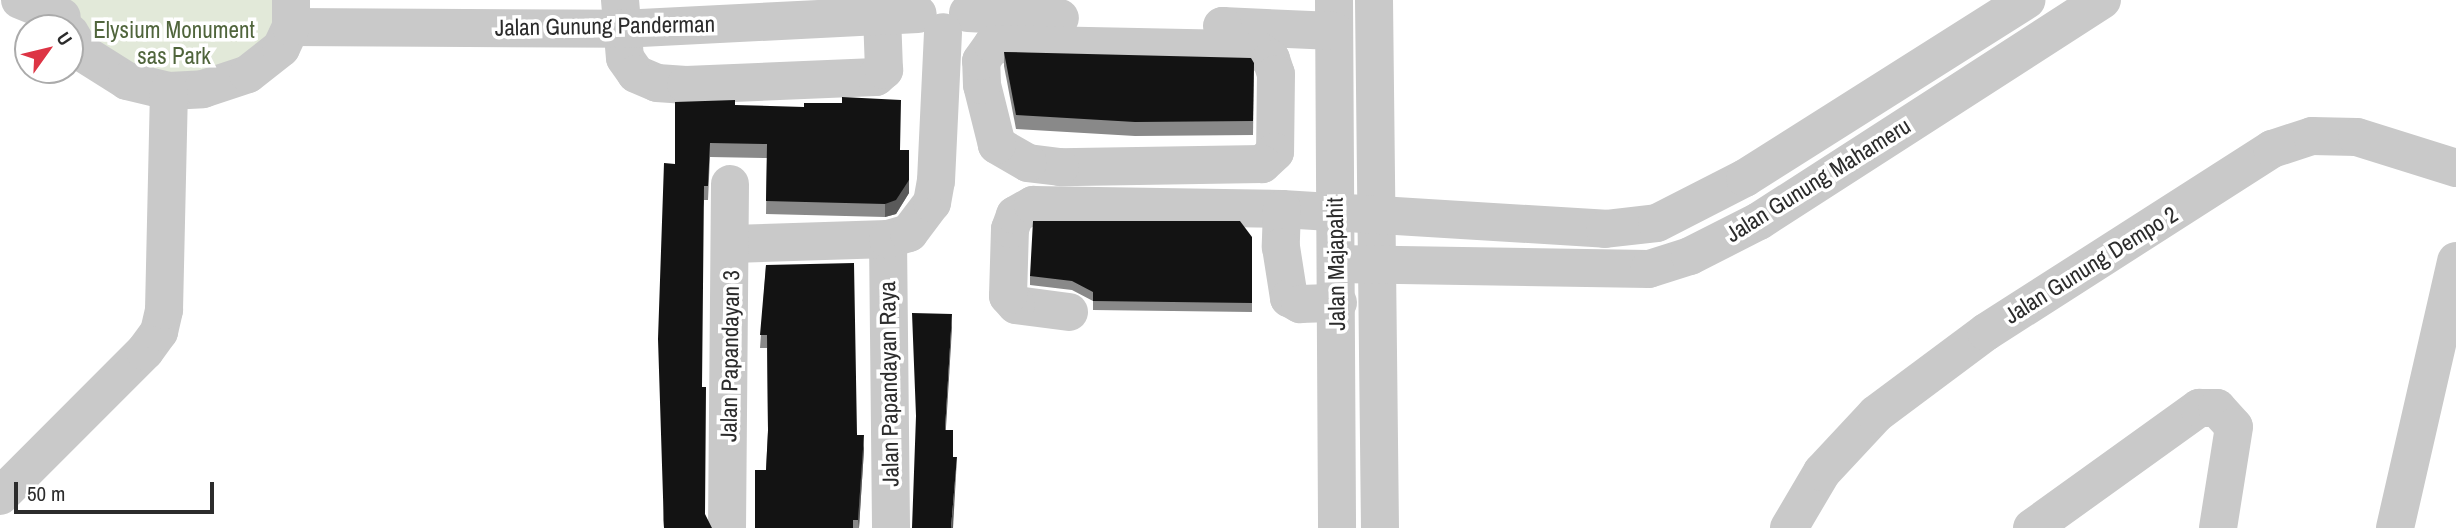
<!DOCTYPE html>
<style>
body{margin:0}
#map{position:relative;width:2456px;height:528px;overflow:hidden;background:#fff;font-family:"Archivo Narrow",sans-serif}
div>[style]{position:absolute}
.green>*{inset:0;background:#e2e9d9}
.minor>*{height:38px;margin:-19px;padding:0 19px;transform-origin:19px;border-radius:19px;background:#c9c9c9}
.wall>*{inset:0;background:#898989}
.shaded-wall>*{inset:0;background:#5a5a5a}
.building>*{inset:0;background:#131313}
span{translate:-50% -50%;white-space:nowrap;text-align:center;line-height:1.15;-webkit-text-stroke:7px #fff;paint-order:stroke}
.street-label{font-size:23px;color:#2c2c2c}
.park-label{font-size:23px;color:#50653c}
.north{position:absolute;left:14px;top:14px;width:70px;height:70px;box-sizing:border-box;background:#fff;border:2px solid #ababab;border-radius:50%;rotate:56deg;font-size:19px;font-weight:700;line-height:28px;text-align:center;color:#2c2c2c}
.north::after{content:'';display:block;margin:auto;width:24px;height:32px;background:#dd3444;clip-path:polygon(50% 0,100% 100%,50% 72%,0 100%)}
.scale{position:absolute;left:14px;top:482px;width:200px;height:32px;box-sizing:border-box;border:4px solid #2c2c2c;border-top:0;padding-left:9px;font-size:21px;line-height:24px;white-space:nowrap;color:#2c2c2c;-webkit-text-stroke:5px #fff;paint-order:stroke}
</style>
<div id="map">
<div class="green">
<i style="clip-path:polygon(62px 0,286px 0,276px 46px,168px 89px,84px 51px)"></i>
</div>
<div class="minor">
<i style="left:20px;top:0;width:45px;rotate:22deg"></i>
<i style="left:620px;top:0;width:58px;rotate:85.1deg"></i>
<i style="left:625px;top:58px;width:19px;rotate:55deg"></i>
<i style="left:636px;top:74px;width:23px;rotate:23deg"></i>
<i style="left:657px;top:83px;width:29px;rotate:4deg"></i>
<i style="left:686px;top:85px;width:190px;rotate:-2.4deg"></i>
<i style="left:876px;top:77px;width:11px;rotate:-41deg"></i>
<i style="left:884px;top:70px;width:54px;rotate:-92.1deg"></i>
<i style="left:1334px;top:0;width:528px;rotate:89.67deg"></i>
<i style="left:1374px;top:0;width:528px;rotate:89.35deg"></i>
<i style="left:968px;top:13px;width:92px;rotate:3.1deg"></i>
<i style="left:1222px;top:26px;width:112px;rotate:2.6deg"></i>
<i style="left:291px;top:27px;width:330px;rotate:0.3deg"></i>
<i style="left:621px;top:29px;width:297px;rotate:-2.9deg"></i>
<i style="left:70px;top:33px;width:22px;rotate:60deg"></i>
<i style="left:81px;top:52px;width:54px;rotate:32.2deg"></i>
<i style="left:127px;top:81px;width:43px;rotate:13.4deg"></i>
<i style="left:169px;top:91px;width:34px;rotate:-3deg"></i>
<i style="left:203px;top:89px;width:47px;rotate:-18.4deg"></i>
<i style="left:248px;top:74px;width:42px;rotate:-38.2deg"></i>
<i style="left:281px;top:48px;width:23px;rotate:-65deg"></i>
<i style="left:291px;top:27px;width:27px;rotate:-90deg"></i>
<i style="left:1223px;top:49px;width:35px;rotate:2deg"></i>
<i style="left:1258px;top:50px;width:16px;rotate:35deg"></i>
<i style="left:1271px;top:59px;width:16px;rotate:72deg"></i>
<i style="left:1276px;top:74px;width:78px;rotate:90.7deg"></i>
<i style="left:1275px;top:152px;width:18px;rotate:137deg"></i>
<i style="left:1262px;top:164px;width:202px;rotate:179.1deg"></i>
<i style="left:1060px;top:167px;width:32px;rotate:-173deg"></i>
<i style="left:1028px;top:163px;width:36px;rotate:-150deg"></i>
<i style="left:997px;top:145px;width:62px;rotate:-104deg"></i>
<i style="left:982px;top:85px;width:24px;rotate:-92deg"></i>
<i style="left:981px;top:61px;width:21px;rotate:-55deg"></i>
<i style="left:993px;top:44px;width:230px;rotate:1.2deg"></i>
<i style="left:1223px;top:49px;width:23px;rotate:-90deg"></i>
<i style="left:1282px;top:209px;width:324px;rotate:3.5deg"></i>
<i style="left:1605px;top:229px;width:52px;rotate:-6.6deg"></i>
<i style="left:1657px;top:223px;width:99px;rotate:-27.1deg"></i>
<i style="left:1745px;top:178px;width:333px;rotate:-32.3deg"></i>
<i style="left:888px;top:239px;width:289px;rotate:89.4deg"></i>
<i style="left:732px;top:244px;width:156px;rotate:-1.8deg"></i>
<i style="left:888px;top:239px;width:22px;rotate:-16deg"></i>
<i style="left:909px;top:233px;width:38px;rotate:-53deg"></i>
<i style="left:932px;top:203px;width:22px;rotate:-80deg"></i>
<i style="left:936px;top:181px;width:149px;rotate:-87.3deg"></i>
<i style="left:1336px;top:264px;width:313px;rotate:0.9deg"></i>
<i style="left:1649px;top:269px;width:43px;rotate:-17.6deg"></i>
<i style="left:1690px;top:256px;width:77px;rotate:-26.9deg"></i>
<i style="left:1759px;top:221px;width:408px;rotate:-32.8deg"></i>
<i style="left:1069px;top:312px;width:53px;rotate:-172.5deg"></i>
<i style="left:1016px;top:305px;width:12px;rotate:-132deg"></i>
<i style="left:1008px;top:296px;width:67px;rotate:-88.3deg"></i>
<i style="left:1010px;top:229px;width:15px;rotate:-70deg"></i>
<i style="left:1015px;top:215px;width:21px;rotate:-29deg"></i>
<i style="left:1033px;top:205px;width:249px;rotate:0.9deg"></i>
<i style="left:1282px;top:209px;width:38px;rotate:92deg"></i>
<i style="left:1281px;top:247px;width:52px;rotate:81.1deg"></i>
<i style="left:1289px;top:298px;width:13px;rotate:29deg"></i>
<i style="left:1300px;top:304px;width:38px;rotate:-2deg"></i>
<i style="left:0;top:496px;width:205px;rotate:-45deg"></i>
<i style="left:145px;top:351px;width:24px;rotate:-54deg"></i>
<i style="left:159px;top:332px;width:23px;rotate:-77deg"></i>
<i style="left:164px;top:310px;width:219px;rotate:-88.7deg"></i>
<i style="left:727px;top:528px;width:344px;rotate:-89.5deg"></i>
<i style="left:1789px;top:528px;width:65px;rotate:-59.5deg"></i>
<i style="left:1822px;top:472px;width:79px;rotate:-47deg"></i>
<i style="left:1876px;top:414px;width:137px;rotate:-36.7deg"></i>
<i style="left:1986px;top:332px;width:340px;rotate:-32.6deg"></i>
<i style="left:2272px;top:149px;width:42px;rotate:-18deg"></i>
<i style="left:2312px;top:136px;width:45px;rotate:1.3deg"></i>
<i style="left:2357px;top:137px;width:104px;rotate:17.4deg"></i>
<i style="left:2032px;top:528px;width:206px;rotate:-35.7deg"></i>
<i style="left:2199px;top:408px;width:18px"></i>
<i style="left:2217px;top:408px;width:25px;rotate:48deg"></i>
<i style="left:2234px;top:427px;width:102px;rotate:99deg"></i>
<i style="left:2395px;top:528px;width:274px;rotate:-77.1deg"></i>
</div>
<div class="wall">
<i style="clip-path:polygon(1004px 52px,1254px 63px,1253px 135px,1135px 136px,1016px 129px,1004px 66px)"></i>
<i style="clip-path:polygon(735px 105px,900px 150px,909px 150px,909px 193px,896px 214px,885px 217px,766px 214px,767px 158px,710px 157px,708px 200px,704px 200px,663px 528px,675px 164px)"></i>
<i style="clip-path:polygon(1252px 237px,1252px 312px,1093px 310px,1093px 301px,1072px 290px,1030px 285px,1030px 276px)"></i>
<i style="clip-path:polygon(766px 265px,864px 449px,859px 528px,755px 528px,766px 470px,768px 432px,767px 348px,760px 348px)"></i>
</div>
<div class="shaded-wall">
<i style="clip-path:polygon(909px 180px,909px 193px,896px 214px,885px 217px,885px 204px)"></i>
<i style="clip-path:polygon(952px 314px,952px 328px,945px 444px,945px 430px)"></i>
<i style="clip-path:polygon(864px 435px,864px 449px,859px 528px,858px 520px)"></i>
<i style="clip-path:polygon(957px 457px,953px 528px,951px 528px)"></i>
</div>
<div class="building">
<i style="clip-path:polygon(1004px 52px,1251px 58px,1254px 63px,1253px 121px,1135px 122px,1016px 115px)"></i>
<i style="clip-path:polygon(842px 97px,901px 100px,900px 150px,909px 150px,909px 180px,896px 200px,885px 204px,766px 201px,767px 144px,710px 143px,708px 186px,704px 186px,702px 387px,706px 387px,705px 514px,712px 528px,664px 528px,658px 339px,664px 163px,675px 164px,675px 102px,735px 100px,735px 105px,804px 107px,804px 103px,842px 103px)"></i>
<i style="clip-path:polygon(1033px 221px,1240px 221px,1252px 237px,1252px 303px,1093px 301px,1093px 292px,1072px 281px,1030px 276px)"></i>
<i style="clip-path:polygon(854px 263px,857px 435px,864px 435px,858px 520px,853px 520px,853px 528px,755px 528px,755px 470px,766px 470px,768px 430px,767px 335px,760px 335px,766px 265px)"></i>
<i style="clip-path:polygon(912px 313px,952px 314px,945px 430px,953px 430px,953px 457px,957px 457px,951px 528px,912px 528px,916px 416px)"></i>
</div>
<div class="street-label">
<span style="left:605px;top:26px;rotate:-1deg">Jalan Gunung Panderman</span>
<span style="left:1818px;top:180px;rotate:-32deg">Jalan Gunung Mahameru</span>
<span style="left:1336px;top:264px;rotate:-91deg">Jalan Majapahit</span>
<span style="left:2091px;top:265px;rotate:-32deg">Jalan Gunung Dempo 2</span>
<span style="left:730px;top:356px;rotate:-89deg">Jalan Papandayan 3</span>
<span style="left:889px;top:384px;rotate:-91deg">Jalan Papandayan Raya</span>
</div>
<div class="park-label">
<span style="left:174px;top:43px">Elysium Monument<br>sas Park</span>
</div>
<div class="north">U</div>
<div class="scale">50 m</div>
</div>
